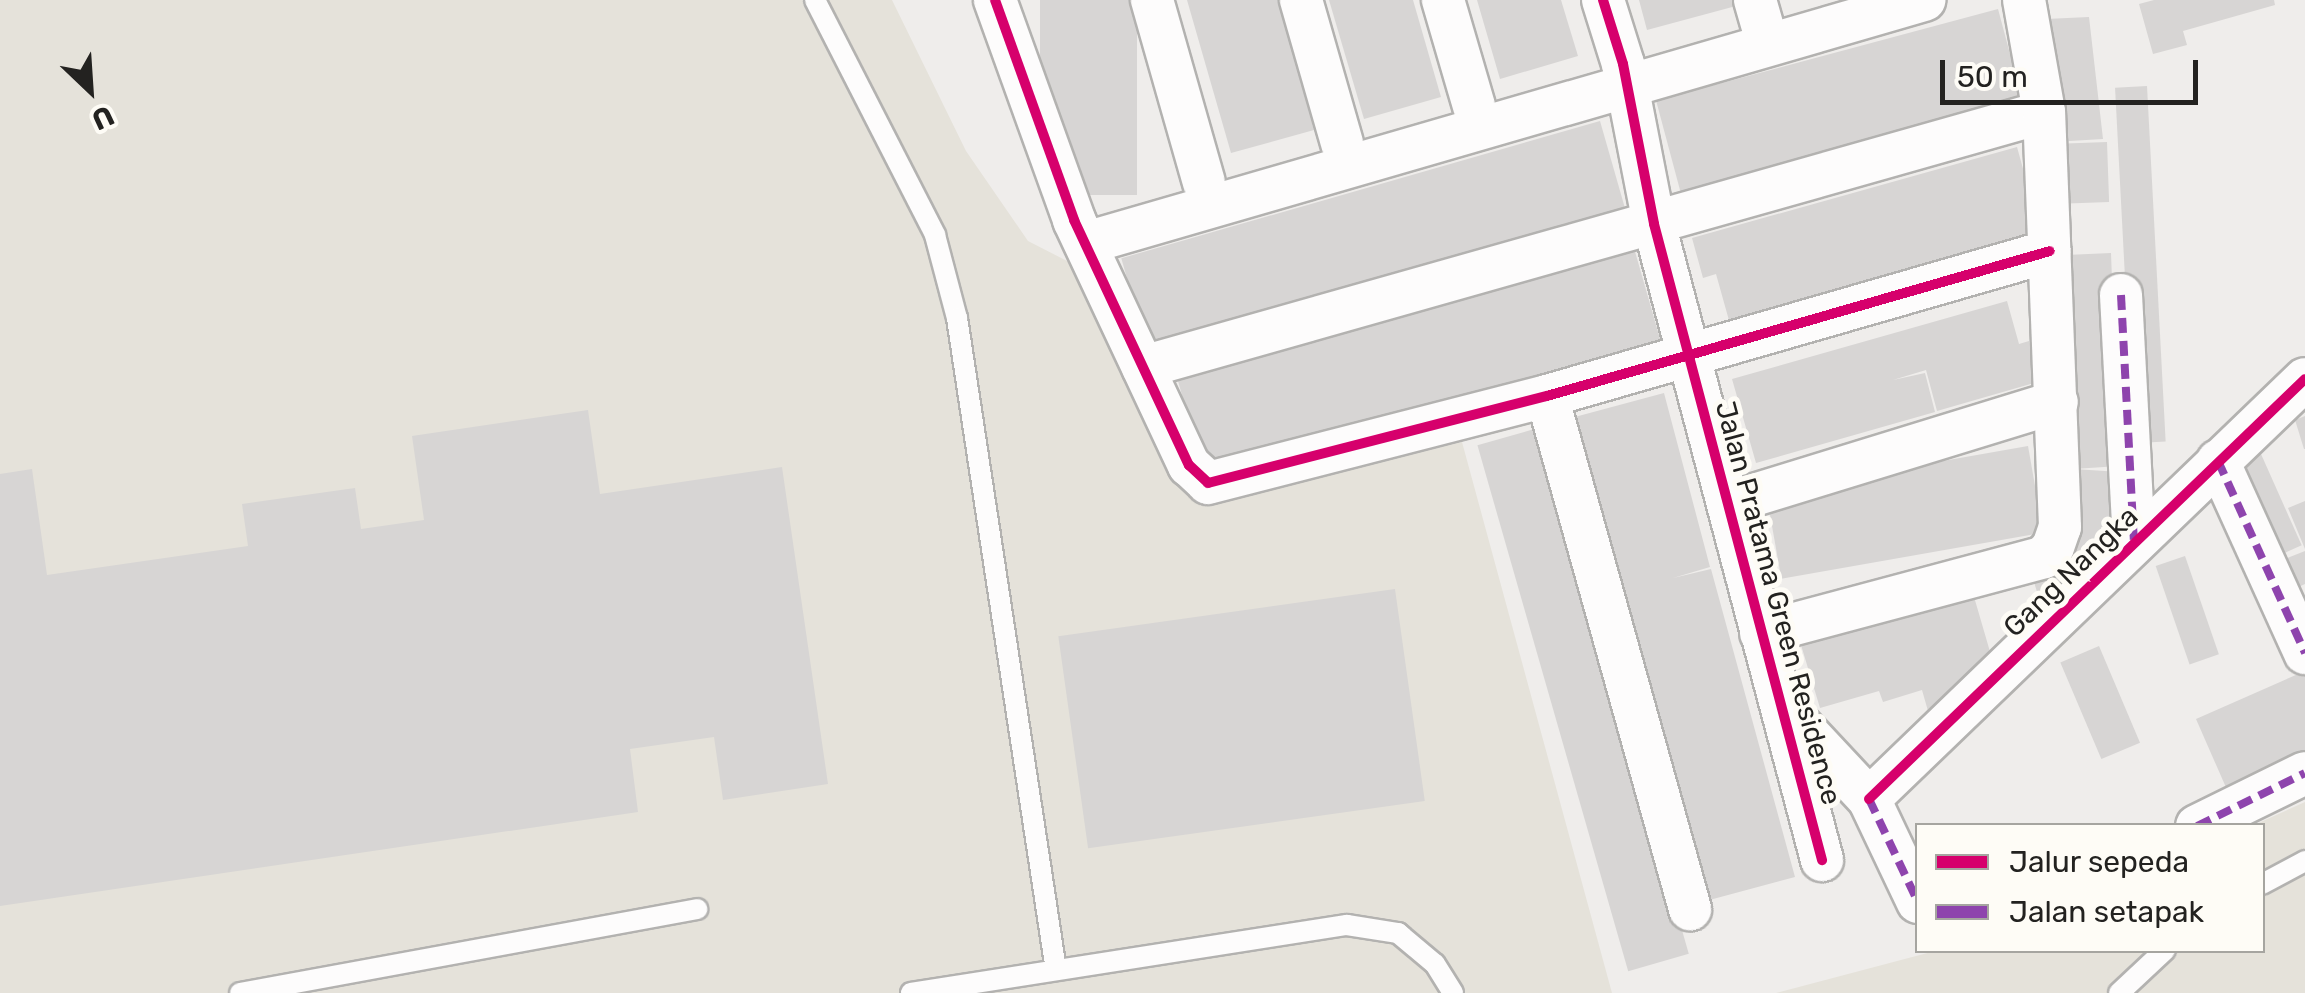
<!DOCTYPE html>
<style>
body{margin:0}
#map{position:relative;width:2305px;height:993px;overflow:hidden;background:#efedeb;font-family:Rubik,sans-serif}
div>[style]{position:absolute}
.built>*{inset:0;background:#e5e2da}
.building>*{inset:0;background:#d7d5d4;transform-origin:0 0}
.roads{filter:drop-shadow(2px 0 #b3b2b0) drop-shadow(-2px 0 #b3b2b0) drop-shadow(0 2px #b3b2b0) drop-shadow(0 -2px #b3b2b0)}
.lane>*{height:20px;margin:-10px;padding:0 10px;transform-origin:10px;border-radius:10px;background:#fdfcfc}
.street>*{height:42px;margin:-21px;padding:0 21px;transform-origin:21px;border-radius:21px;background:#fdfcfc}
.quiet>*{height:8px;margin-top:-4px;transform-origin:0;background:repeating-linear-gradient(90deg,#8e44ad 0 15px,transparent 0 23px)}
.cycleway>*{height:10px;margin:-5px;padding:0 5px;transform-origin:5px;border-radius:5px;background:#d6006c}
span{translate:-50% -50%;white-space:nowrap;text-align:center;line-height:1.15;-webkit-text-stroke:10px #fefcf6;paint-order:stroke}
.street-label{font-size:28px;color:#232220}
.legend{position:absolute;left:1915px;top:823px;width:350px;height:130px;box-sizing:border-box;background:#fefcf6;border:2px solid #a6a5a0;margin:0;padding:12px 18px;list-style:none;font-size:30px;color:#232220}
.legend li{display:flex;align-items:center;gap:20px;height:50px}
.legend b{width:50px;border:2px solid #a6a5a0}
.north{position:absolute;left:40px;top:40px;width:100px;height:100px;-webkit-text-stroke:8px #fefcf6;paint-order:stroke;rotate:155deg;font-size:28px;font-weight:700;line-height:40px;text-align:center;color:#232220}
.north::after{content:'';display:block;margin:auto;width:35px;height:45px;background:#232220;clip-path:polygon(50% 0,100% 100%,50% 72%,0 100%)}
.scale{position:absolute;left:1940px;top:60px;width:258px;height:45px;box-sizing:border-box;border:5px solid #232220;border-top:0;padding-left:12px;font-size:30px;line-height:35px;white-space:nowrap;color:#232220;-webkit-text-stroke:8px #fefcf6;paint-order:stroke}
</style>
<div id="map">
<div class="built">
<i style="clip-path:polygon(0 0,892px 0,966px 151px,1028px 241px,1069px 262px,1208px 504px,1462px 442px,1612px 993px,0 993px)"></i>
<i style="clip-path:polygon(2305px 802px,2305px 993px,1776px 993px,1935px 951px,2262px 950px,2262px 826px,2254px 825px)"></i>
</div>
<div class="building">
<i style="left:1040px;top:0;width:97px;height:195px"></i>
<i style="clip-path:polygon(1187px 0,1278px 0,1314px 130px,1231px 153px)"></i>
<i style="clip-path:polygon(1329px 0,1413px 0,1441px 97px,1364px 119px)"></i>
<i style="clip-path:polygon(1477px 0,1561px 0,1578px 56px,1500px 79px)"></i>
<i style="clip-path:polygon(1639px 0,1735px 0,1736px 6px,1647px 30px)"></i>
<i style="clip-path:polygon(2154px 0,2274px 0,2275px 5px,2183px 31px,2187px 45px,2153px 54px,2139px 4px)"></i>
<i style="left:1998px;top:9px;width:95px;height:354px;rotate:75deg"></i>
<i style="clip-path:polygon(2089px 17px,2103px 139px,2053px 142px,2046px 19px)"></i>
<i style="left:2147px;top:86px;width:356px;height:32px;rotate:87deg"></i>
<i style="left:1600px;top:121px;width:93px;height:498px;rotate:74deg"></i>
<i style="left:2107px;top:142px;width:60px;height:48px;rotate:88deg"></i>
<i style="clip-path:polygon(2017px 147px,2042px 237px,1730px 324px,1716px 274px,1703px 278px,1692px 238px)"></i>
<i style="left:1634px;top:248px;width:97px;height:475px;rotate:74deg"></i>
<i style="clip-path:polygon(2111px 253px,2119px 466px,2074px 469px,2120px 472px,2116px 528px,2101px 527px,2098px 560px,2066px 557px,2066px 255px)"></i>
<i style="clip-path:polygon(2007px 301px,2019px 344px,2029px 341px,2041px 381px,1937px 411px,1926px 370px,1893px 380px,1925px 373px,1935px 412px,1756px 463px,1732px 379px)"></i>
<i style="clip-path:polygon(1664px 393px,1710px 567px,1673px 578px,1711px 569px,1795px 877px,1702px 902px,1571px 418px)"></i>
<i style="clip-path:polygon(588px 410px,600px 494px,782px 467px,828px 784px,723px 800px,714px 737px,630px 749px,638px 812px,0 906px,0 474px,32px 469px,47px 575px,248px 546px,242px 504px,355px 488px,361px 529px,424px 520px,412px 436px)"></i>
<i style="clip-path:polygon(2305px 416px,2305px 449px,2304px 449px,2295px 420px)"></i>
<i style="left:1538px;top:428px;width:547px;height:63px;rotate:74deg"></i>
<i style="left:2028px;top:446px;width:88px;height:266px;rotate:80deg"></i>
<i style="left:2261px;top:454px;width:100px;height:37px;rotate:66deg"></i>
<i style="clip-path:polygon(2305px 501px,2305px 549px,2288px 508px)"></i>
<i style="clip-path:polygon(2305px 551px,2305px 584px,2287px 592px,2275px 563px)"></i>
<i style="left:2185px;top:556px;width:104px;height:31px;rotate:71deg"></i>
<i style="left:2060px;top:561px;width:24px;height:31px;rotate:73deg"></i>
<i style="clip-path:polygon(1970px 583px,1993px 662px,1932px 725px,1922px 690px,1883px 702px,1879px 691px,1820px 708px,1801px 645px,1902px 616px)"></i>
<i style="left:1395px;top:589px;width:214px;height:340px;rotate:82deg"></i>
<i style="left:2099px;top:646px;width:105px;height:42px;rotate:67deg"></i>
<i style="clip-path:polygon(2305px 671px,2305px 758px,2228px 792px,2196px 719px)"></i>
</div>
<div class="roads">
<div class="lane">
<i style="left:815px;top:0;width:264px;rotate:62.9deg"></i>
<i style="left:935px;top:235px;width:86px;rotate:75.2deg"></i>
<i style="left:957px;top:318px;width:659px;rotate:81.37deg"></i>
<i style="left:2262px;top:884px;width:49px;rotate:-28.1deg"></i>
<i style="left:240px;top:993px;width:465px;rotate:-10.4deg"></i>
<i style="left:911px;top:993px;width:441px;rotate:-8.9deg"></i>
<i style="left:1347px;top:925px;width:52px;rotate:8.9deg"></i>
<i style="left:1398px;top:933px;width:48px;rotate:40deg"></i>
<i style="left:1435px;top:964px;width:34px;rotate:58deg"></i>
<i style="left:2119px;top:993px;width:63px;rotate:-43.1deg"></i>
</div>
<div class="street">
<i style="left:995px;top:0;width:234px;rotate:70.2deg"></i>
<i style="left:1074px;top:220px;width:271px;rotate:64.9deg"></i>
<i style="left:1189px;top:465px;width:26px;rotate:43deg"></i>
<i style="left:1208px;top:483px;width:350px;rotate:-14.4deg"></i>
<i style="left:1547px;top:396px;width:523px;rotate:-16.08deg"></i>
<i style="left:1152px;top:0;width:189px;rotate:74.1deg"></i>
<i style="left:1301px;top:0;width:149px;rotate:74deg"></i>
<i style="left:1443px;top:0;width:110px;rotate:73.7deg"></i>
<i style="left:1603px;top:0;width:67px;rotate:72.6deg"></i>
<i style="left:1623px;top:64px;width:163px;rotate:79deg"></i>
<i style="left:1654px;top:224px;width:658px;rotate:75.2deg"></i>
<i style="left:1755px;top:0;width:25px;rotate:74deg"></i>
<i style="left:1086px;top:243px;width:873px;rotate:-16.17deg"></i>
<i style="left:2121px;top:295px;width:248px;rotate:87deg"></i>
<i style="left:1143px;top:367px;width:936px;rotate:-15.8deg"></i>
<i style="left:1547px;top:396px;width:533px;rotate:74.42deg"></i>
<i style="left:2218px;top:461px;width:211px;rotate:65.6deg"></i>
<i style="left:1728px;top:503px;width:344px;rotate:-17.1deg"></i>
<i style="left:1761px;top:633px;width:293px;rotate:-15deg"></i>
<i style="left:2044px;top:557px;width:13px;rotate:-48deg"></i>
<i style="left:2053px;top:547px;width:21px;rotate:-71deg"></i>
<i style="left:2060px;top:527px;width:415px;rotate:-92.2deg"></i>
<i style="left:2044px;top:112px;width:114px;rotate:-100.1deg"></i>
<i style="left:1784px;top:708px;width:125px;rotate:47deg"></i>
<i style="left:1869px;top:799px;width:114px;rotate:64.6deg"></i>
<i style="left:1869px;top:799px;width:605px;rotate:-43.93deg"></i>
<i style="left:2197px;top:826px;width:120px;rotate:-26.1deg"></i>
</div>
</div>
<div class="quiet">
<i style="left:2121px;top:295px;width:248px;rotate:87deg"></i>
<i style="left:2218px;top:461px;width:211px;rotate:65.6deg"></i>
<i style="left:1869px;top:799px;width:114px;rotate:64.6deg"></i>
<i style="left:2197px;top:826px;width:120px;rotate:-26.1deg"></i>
</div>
<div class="cycleway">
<i style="left:995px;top:0;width:234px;rotate:70.2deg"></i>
<i style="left:1074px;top:220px;width:271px;rotate:64.9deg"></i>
<i style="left:1189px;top:465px;width:26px;rotate:43deg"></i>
<i style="left:1208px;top:483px;width:350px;rotate:-14.4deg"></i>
<i style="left:1547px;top:396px;width:523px;rotate:-16.08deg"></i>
<i style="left:1603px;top:0;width:67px;rotate:72.6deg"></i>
<i style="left:1623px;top:64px;width:163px;rotate:79deg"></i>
<i style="left:1654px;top:224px;width:658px;rotate:75.2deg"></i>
<i style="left:1869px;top:799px;width:605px;rotate:-43.93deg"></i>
</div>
<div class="street-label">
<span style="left:2071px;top:572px;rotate:-44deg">Gang Nangka</span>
<span style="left:1778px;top:603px;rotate:75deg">Jalan Pratama Green Residence</span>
</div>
<ul class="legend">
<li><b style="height:12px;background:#d6006c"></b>Jalur sepeda</li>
<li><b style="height:12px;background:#8e44ad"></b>Jalan setapak</li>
</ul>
<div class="north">U</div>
<div class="scale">50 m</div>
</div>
